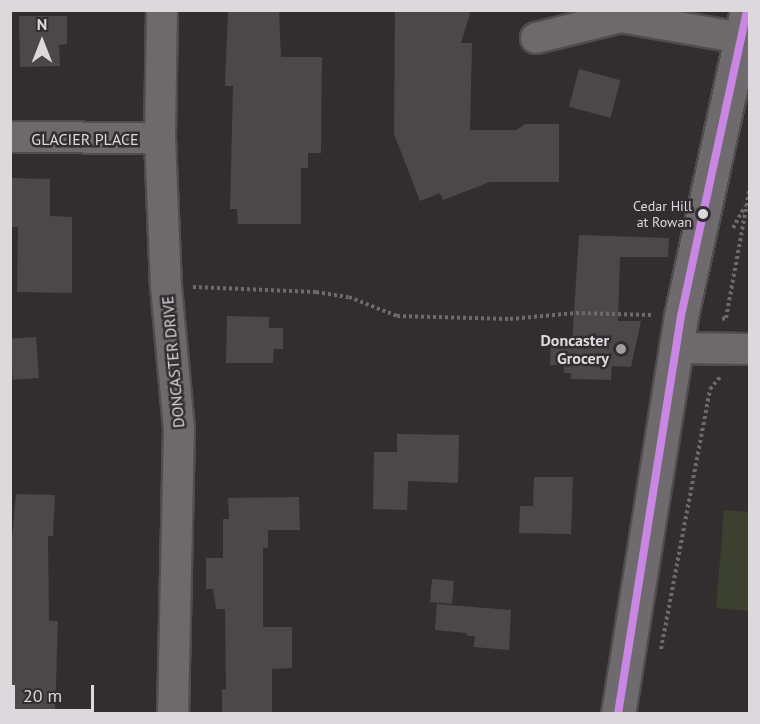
<!DOCTYPE html>
<style>
body{margin:0}
#map{position:relative;width:760px;height:724px;overflow:hidden;background:#322e30;font-family:"PT Sans",sans-serif}
div>[style]{position:absolute}
.green>*{inset:0;background:#3c402e}
.building>*{inset:0;background:#4b484a;transform-origin:0 0}
.path>*{height:4px;margin-top:-2px;transform-origin:0;background:repeating-linear-gradient(90deg,#6d6a6c 0 3px,transparent 0 6px)}
.roads{filter:drop-shadow(2px 0 #504d4f) drop-shadow(-2px 0 #504d4f) drop-shadow(0 2px #504d4f) drop-shadow(0 -2px #504d4f)}
.street>*{height:30px;margin:-15px;padding:0 15px;transform-origin:15px;border-radius:15px;background:#6d6a6c}
.secondary>*{height:33px;margin:-16.5px;padding:0 16.5px;transform-origin:16.5px;border-radius:16.5px;background:#6e6a6d}
.bus-1>*{height:8px;margin:-4px;padding:0 4px;transform-origin:4px;border-radius:4px;background:#c787e3}
.dots>*{width:16px;height:16px;translate:-50% -50%;box-sizing:border-box;border:3px solid #332d31;border-radius:50%}
span{translate:-50% -50%;white-space:nowrap;text-align:center;line-height:1.15;-webkit-text-stroke:5px #332d31;paint-order:stroke}
.bus-label{font-size:14px;color:#dcd8db}
.right{translate:-100% -50%;text-align:right}
.street-label{font-size:16px;color:#dcd8db}
.poi-label{font-size:16px;color:#dcd8db;font-weight:700}
.frame{position:absolute;inset:0;border:12px solid #dcd8db;pointer-events:none}
.north{position:absolute;left:12px;top:12px;width:60px;height:60px;-webkit-text-stroke:4px #332d31;paint-order:stroke;rotate:0deg;font-size:16px;font-weight:700;line-height:24px;text-align:center;color:#dcd8db}
.north::after{content:'';display:block;margin:auto;width:21px;height:27px;background:#dcd8db;clip-path:polygon(50% 0,100% 100%,50% 72%,0 100%)}
.scale{position:absolute;left:12px;top:685px;width:82px;height:27px;box-sizing:border-box;border:3px solid #dcd8db;border-top:0;padding-left:8px;font-size:18px;line-height:21px;white-space:nowrap;color:#dcd8db;-webkit-text-stroke:4px #332d31;paint-order:stroke}
</style>
<div id="map">
<div class="green">
<i style="clip-path:polygon(724px 510px,749px 512px,749px 611px,716px 608px)"></i>
</div>
<div class="building">
<i style="clip-path:polygon(228px 10px,279px 10px,281px 57px,322px 57px,321px 153px,308px 153px,308px 168px,301px 168px,301px 224px,238px 224px,237px 209px,230px 209px,233px 86px,225px 86px)"></i>
<i style="clip-path:polygon(395px 10px,471px 10px,461px 43px,472px 43px,470px 130px,516px 130px,525px 124px,559px 124px,559px 182px,490px 182px,443px 200px,440px 193px,420px 201px,394px 134px)"></i>
<i style="clip-path:polygon(19px 16px,67px 16px,67px 44px,59px 45px,60px 66px,20px 67px)"></i>
<i style="left:579px;top:69px;width:43px;height:39px;rotate:15deg"></i>
<i style="clip-path:polygon(10px 178px,50px 179px,50px 216px,72px 217px,72px 293px,17px 292px,18px 227px,10px 227px)"></i>
<i style="clip-path:polygon(579px 235px,669px 238px,668px 257px,620px 257px,618px 321px,641px 321px,631px 367px,612px 366px,611px 380px,571px 379px,571px 373px,564px 373px,564px 365px,550px 365px,551px 342px,572px 343px)"></i>
<i style="clip-path:polygon(227px 316px,269px 317px,269px 328px,283px 328px,283px 349px,274px 349px,273px 363px,226px 363px)"></i>
<i style="left:36px;top:337px;width:41px;height:26px;rotate:86deg"></i>
<i style="clip-path:polygon(397px 434px,459px 435px,458px 483px,408px 481px,407px 510px,373px 509px,374px 452px,397px 452px)"></i>
<i style="clip-path:polygon(534px 477px,573px 477px,571px 534px,519px 533px,520px 506px,533px 506px)"></i>
<i style="clip-path:polygon(16px 494px,55px 495px,53px 536px,48px 536px,49px 621px,58px 621px,55px 714px,10px 714px,10px 562px)"></i>
<i style="clip-path:polygon(299px 497px,300px 530px,268px 530px,268px 548px,263px 548px,263px 627px,292px 627px,292px 668px,272px 669px,272px 714px,222px 714px,222px 689px,226px 689px,225px 609px,216px 609px,213px 589px,206px 589px,206px 558px,223px 558px,223px 519px,229px 519px,228px 498px)"></i>
<i style="left:432px;top:579px;width:22px;height:23px;rotate:5deg"></i>
<i style="clip-path:polygon(437px 604px,511px 610px,509px 650px,474px 647px,475px 636px,467px 636px,467px 633px,435px 630px)"></i>
</div>
<div class="path">
<i style="left:733px;top:228px;width:25px;rotate:-61deg"></i>
<i style="left:193px;top:287px;width:123px;rotate:2.3deg"></i>
<i style="left:316px;top:292px;width:33px;rotate:9deg"></i>
<i style="left:349px;top:297px;width:52px;rotate:21.6deg"></i>
<i style="left:397px;top:316px;width:113px;rotate:1.5deg"></i>
<i style="left:510px;top:319px;width:66px;rotate:-5.2deg"></i>
<i style="left:576px;top:313px;width:76px;rotate:1.5deg"></i>
<i style="left:722px;top:319px;width:4px;rotate:-14deg"></i>
<i style="left:726px;top:318px;width:133px;rotate:-79.6deg"></i>
<i style="left:661px;top:649px;width:265px;rotate:-79.3deg"></i>
<i style="left:710px;top:389px;width:16px;rotate:-50deg"></i>
</div>
<div class="roads">
<div class="street">
<i style="left:162px;top:10px;width:128px;rotate:90.9deg"></i>
<i style="left:160px;top:138px;width:148px;rotate:87.7deg"></i>
<i style="left:166px;top:286px;width:143px;rotate:84.8deg"></i>
<i style="left:179px;top:428px;width:286px;rotate:91.2deg"></i>
<i style="left:536px;top:38px;width:88px;rotate:-13.9deg"></i>
<i style="left:621px;top:17px;width:122px;rotate:9.9deg"></i>
<i style="left:10px;top:137px;width:150px;rotate:0.4deg"></i>
<i style="left:675px;top:348px;width:75px;rotate:0.8deg"></i>
</div>
<div class="secondary">
<i style="left:618px;top:714px;width:403px;rotate:-81deg"></i>
<i style="left:681px;top:316px;width:313px;rotate:-77.8deg"></i>
</div>
</div>
<div class="bus-1">
<i style="left:618px;top:714px;width:403px;rotate:-81deg"></i>
<i style="left:681px;top:316px;width:313px;rotate:-77.8deg"></i>
</div>
<div class="dots">
<i style="left:703px;top:214px;background:#dcd8db"></i>
<i style="left:621px;top:349px;background:#a09c9f"></i>
</div>
<div class="bus-label">
<span class="right" style="left:692px;top:214px">Cedar Hill<br>at Rowan</span>
</div>
<div class="street-label">
<span style="left:85px;top:139px">GLACIER PLACE</span>
<span style="left:173px;top:362px;rotate:-95deg">DONCASTER DRIVE</span>
</div>
<div class="poi-label">
<span class="right" style="left:609px;top:349px">Doncaster<br>Grocery</span>
</div>
<div class="frame"></div>
<div class="north">N</div>
<div class="scale">20 m</div>
</div>
